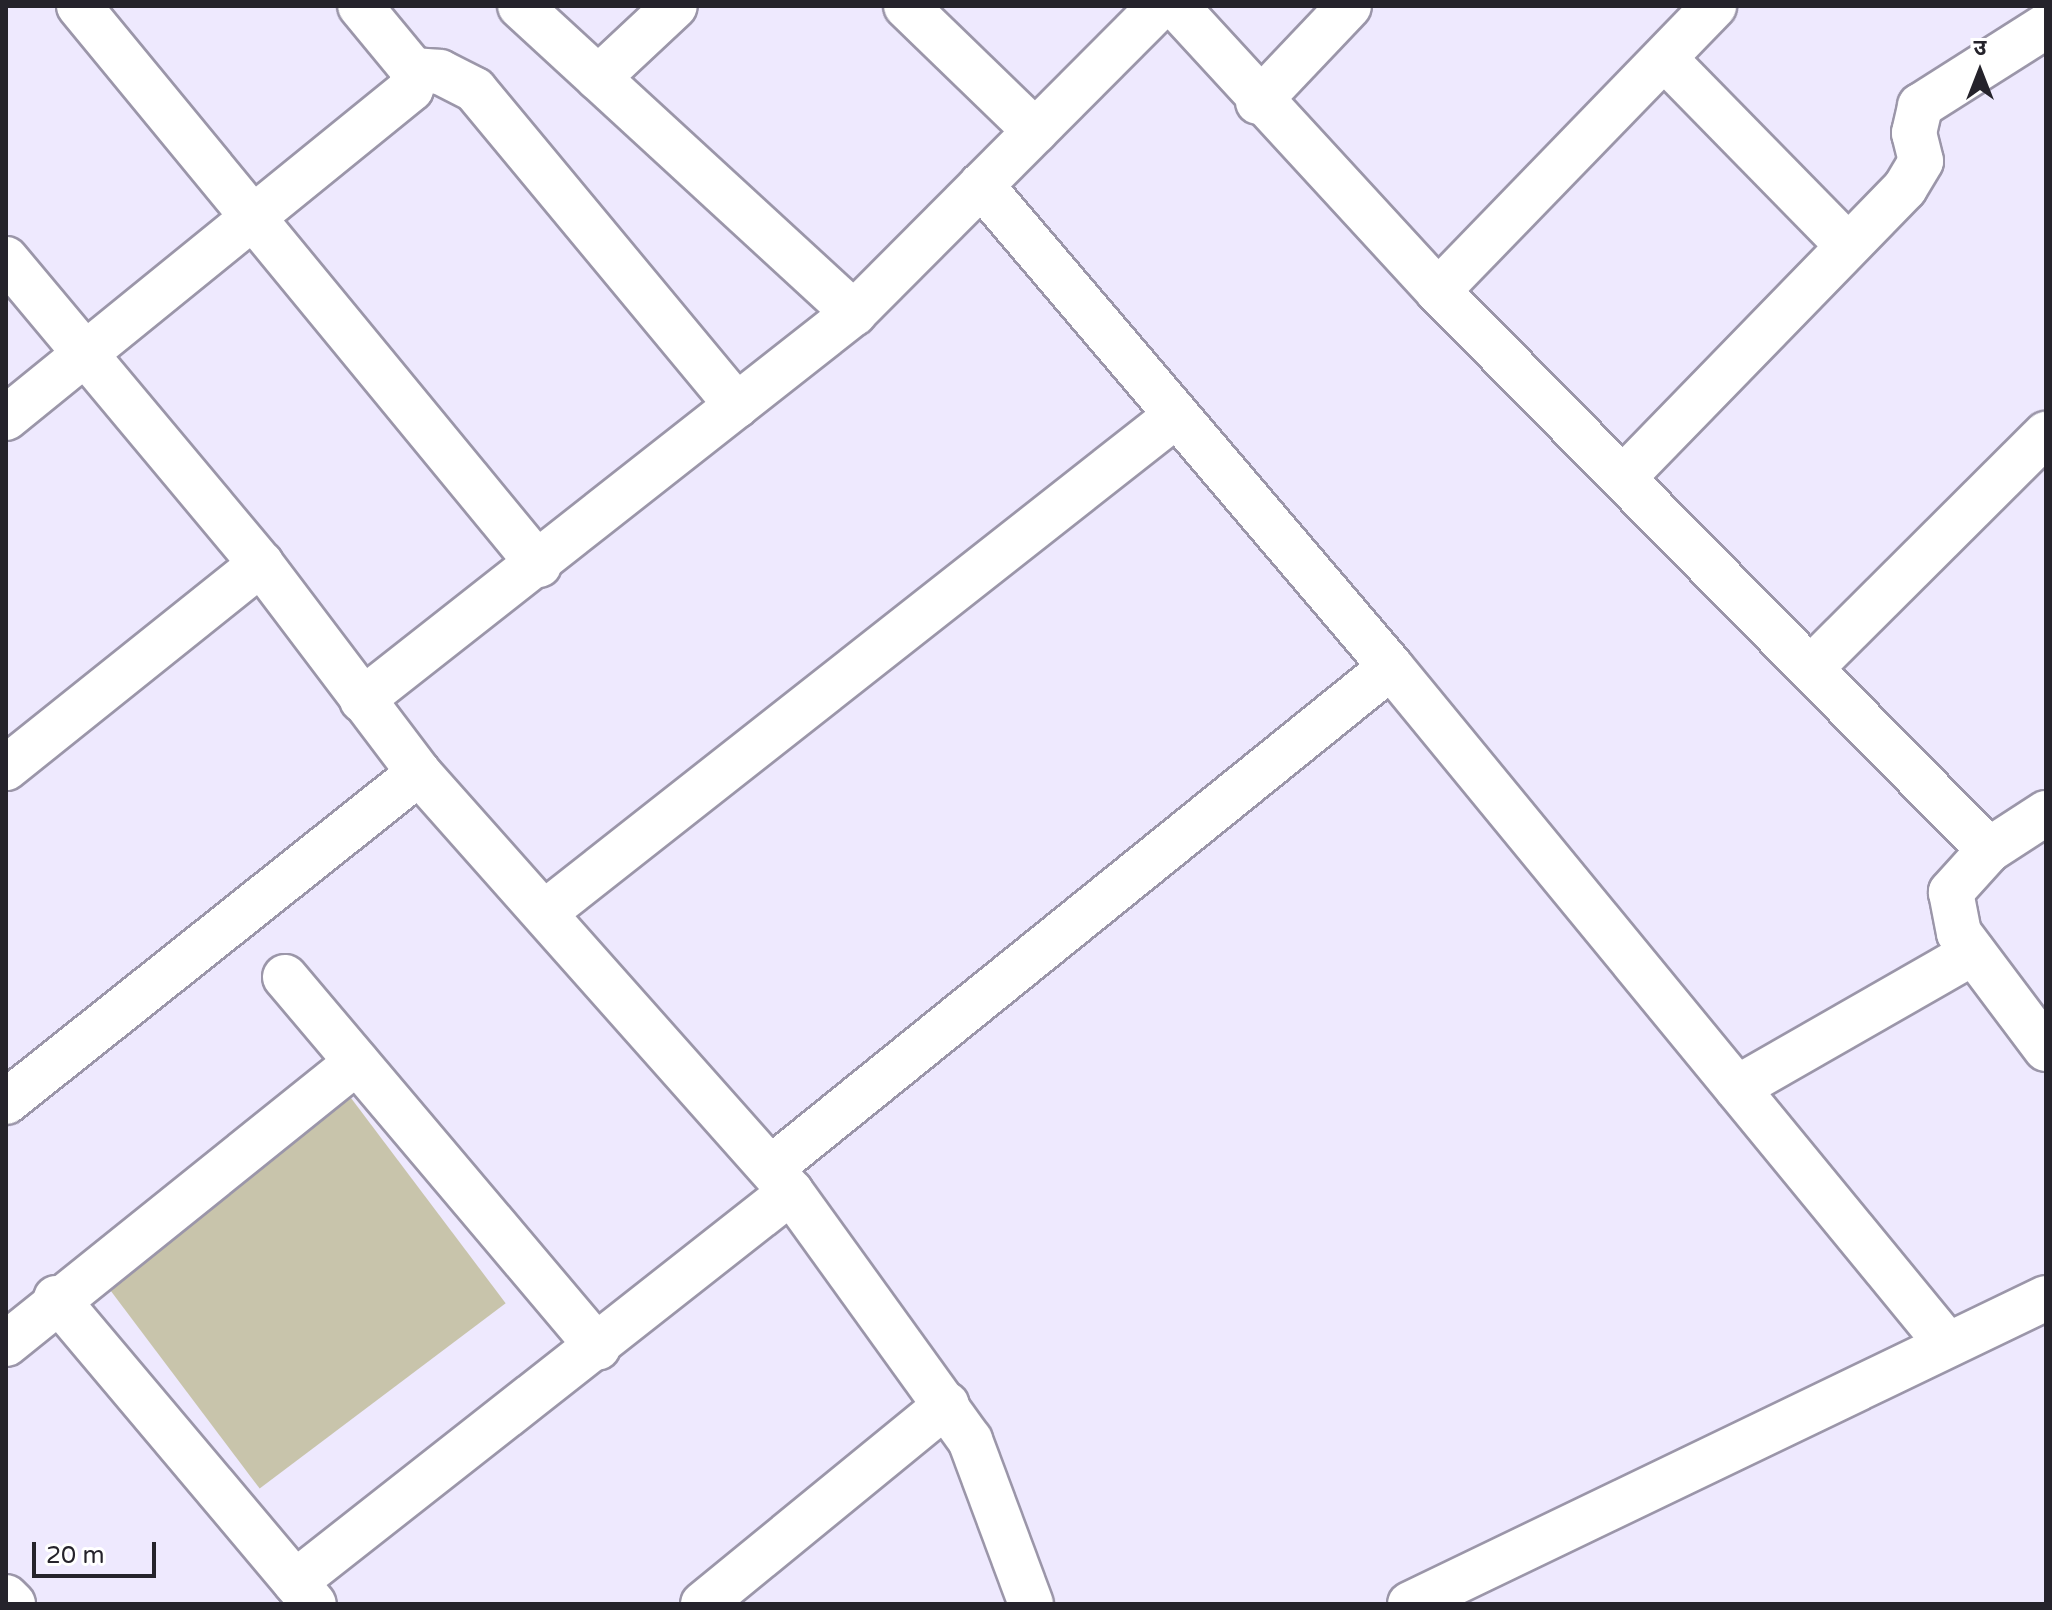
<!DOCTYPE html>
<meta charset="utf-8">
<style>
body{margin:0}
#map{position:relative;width:2052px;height:1610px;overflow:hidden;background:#eee9fe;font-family:"Varela Round","Noto Sans Devanagari",sans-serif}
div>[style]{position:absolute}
.green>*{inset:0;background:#c8c4ab;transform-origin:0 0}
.roads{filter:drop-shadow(2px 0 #9b96a9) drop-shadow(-2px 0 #9b96a9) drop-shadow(0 2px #9b96a9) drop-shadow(0 -2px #9b96a9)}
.minor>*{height:44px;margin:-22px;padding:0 22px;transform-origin:22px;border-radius:22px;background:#fff}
span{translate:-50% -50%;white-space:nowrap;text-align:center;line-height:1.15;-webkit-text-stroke:7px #fff;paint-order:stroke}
.frame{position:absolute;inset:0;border:8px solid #25232b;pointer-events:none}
.north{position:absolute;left:1940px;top:32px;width:80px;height:80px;-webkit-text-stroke:6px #fff;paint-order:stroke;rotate:0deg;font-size:22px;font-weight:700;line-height:32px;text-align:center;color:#25232b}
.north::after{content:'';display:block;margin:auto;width:28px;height:36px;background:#25232b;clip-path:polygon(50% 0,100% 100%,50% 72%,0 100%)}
.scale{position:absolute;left:32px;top:1542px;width:124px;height:36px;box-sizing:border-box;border:4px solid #25232b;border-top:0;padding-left:10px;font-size:24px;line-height:28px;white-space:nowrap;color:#25232b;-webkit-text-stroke:6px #fff;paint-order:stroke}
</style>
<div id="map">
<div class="green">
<i style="left:351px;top:1098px;width:257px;height:308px;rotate:53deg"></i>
</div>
<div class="roads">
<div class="minor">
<i style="left:79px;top:6px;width:724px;rotate:50.55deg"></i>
<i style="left:520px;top:6px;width:454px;rotate:42.6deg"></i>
<i style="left:906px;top:6px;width:180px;rotate:44.1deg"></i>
<i style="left:1176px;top:6px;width:387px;rotate:47.4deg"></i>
<i style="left:1438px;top:291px;width:785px;rotate:45.41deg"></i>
<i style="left:1665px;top:59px;width:259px;rotate:45.6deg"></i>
<i style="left:413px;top:70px;width:27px;rotate:4deg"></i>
<i style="left:440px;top:72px;width:39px;rotate:27deg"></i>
<i style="left:475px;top:90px;width:410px;rotate:50.3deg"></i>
<i style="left:598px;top:78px;width:105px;rotate:-43.1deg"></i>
<i style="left:1258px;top:102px;width:132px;rotate:-46.5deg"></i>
<i style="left:981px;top:185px;width:633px;rotate:49.61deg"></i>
<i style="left:1391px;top:667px;width:877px;rotate:50.6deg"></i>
<i style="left:6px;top:259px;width:398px;rotate:50.1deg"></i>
<i style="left:261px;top:564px;width:262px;rotate:52.9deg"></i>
<i style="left:419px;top:773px;width:560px;rotate:48.4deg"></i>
<i style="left:791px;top:1192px;width:306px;rotate:54.2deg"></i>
<i style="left:970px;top:1440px;width:175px;rotate:69.6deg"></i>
<i style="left:1438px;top:291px;width:397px;rotate:-45.9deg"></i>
<i style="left:6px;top:418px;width:522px;rotate:-39.09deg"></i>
<i style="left:411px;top:89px;width:19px;rotate:-84deg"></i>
<i style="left:413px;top:70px;width:83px;rotate:-129.6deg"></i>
<i style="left:1624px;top:477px;width:403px;rotate:-45.8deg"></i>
<i style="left:1905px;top:188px;width:31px;rotate:-59deg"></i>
<i style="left:1921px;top:161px;width:29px;rotate:-104deg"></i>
<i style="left:1914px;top:133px;width:28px;rotate:-77deg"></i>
<i style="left:1920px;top:106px;width:149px;rotate:-32.4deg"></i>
<i style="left:1811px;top:668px;width:332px;rotate:-44.9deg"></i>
<i style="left:362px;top:700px;width:626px;rotate:-38.19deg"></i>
<i style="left:854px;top:313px;width:433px;rotate:-45.1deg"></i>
<i style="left:6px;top:768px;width:327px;rotate:-38.7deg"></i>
<i style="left:2046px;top:813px;width:68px;rotate:147deg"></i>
<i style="left:1989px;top:850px;width:57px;rotate:132.1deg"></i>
<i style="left:1951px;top:892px;width:42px;rotate:79deg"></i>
<i style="left:1959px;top:933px;width:145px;rotate:53.1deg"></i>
<i style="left:544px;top:913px;width:802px;rotate:-38.21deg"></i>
<i style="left:285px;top:977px;width:485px;rotate:49.8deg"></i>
<i style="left:1737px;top:1088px;width:272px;rotate:-29.8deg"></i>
<i style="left:6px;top:1102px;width:528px;rotate:-38.54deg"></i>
<i style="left:771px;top:1168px;width:797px;rotate:-38.94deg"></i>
<i style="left:56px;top:1298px;width:400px;rotate:49.9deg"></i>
<i style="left:6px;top:1344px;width:450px;rotate:-38.8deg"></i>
<i style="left:295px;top:1582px;width:631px;rotate:-38.18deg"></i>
<i style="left:6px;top:1597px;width:10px;rotate:45deg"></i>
<i style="left:703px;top:1604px;width:315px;rotate:-39.3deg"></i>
<i style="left:1410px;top:1604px;width:706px;rotate:-25.69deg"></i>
</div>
</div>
<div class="frame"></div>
<div class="north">उ</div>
<div class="scale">20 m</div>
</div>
